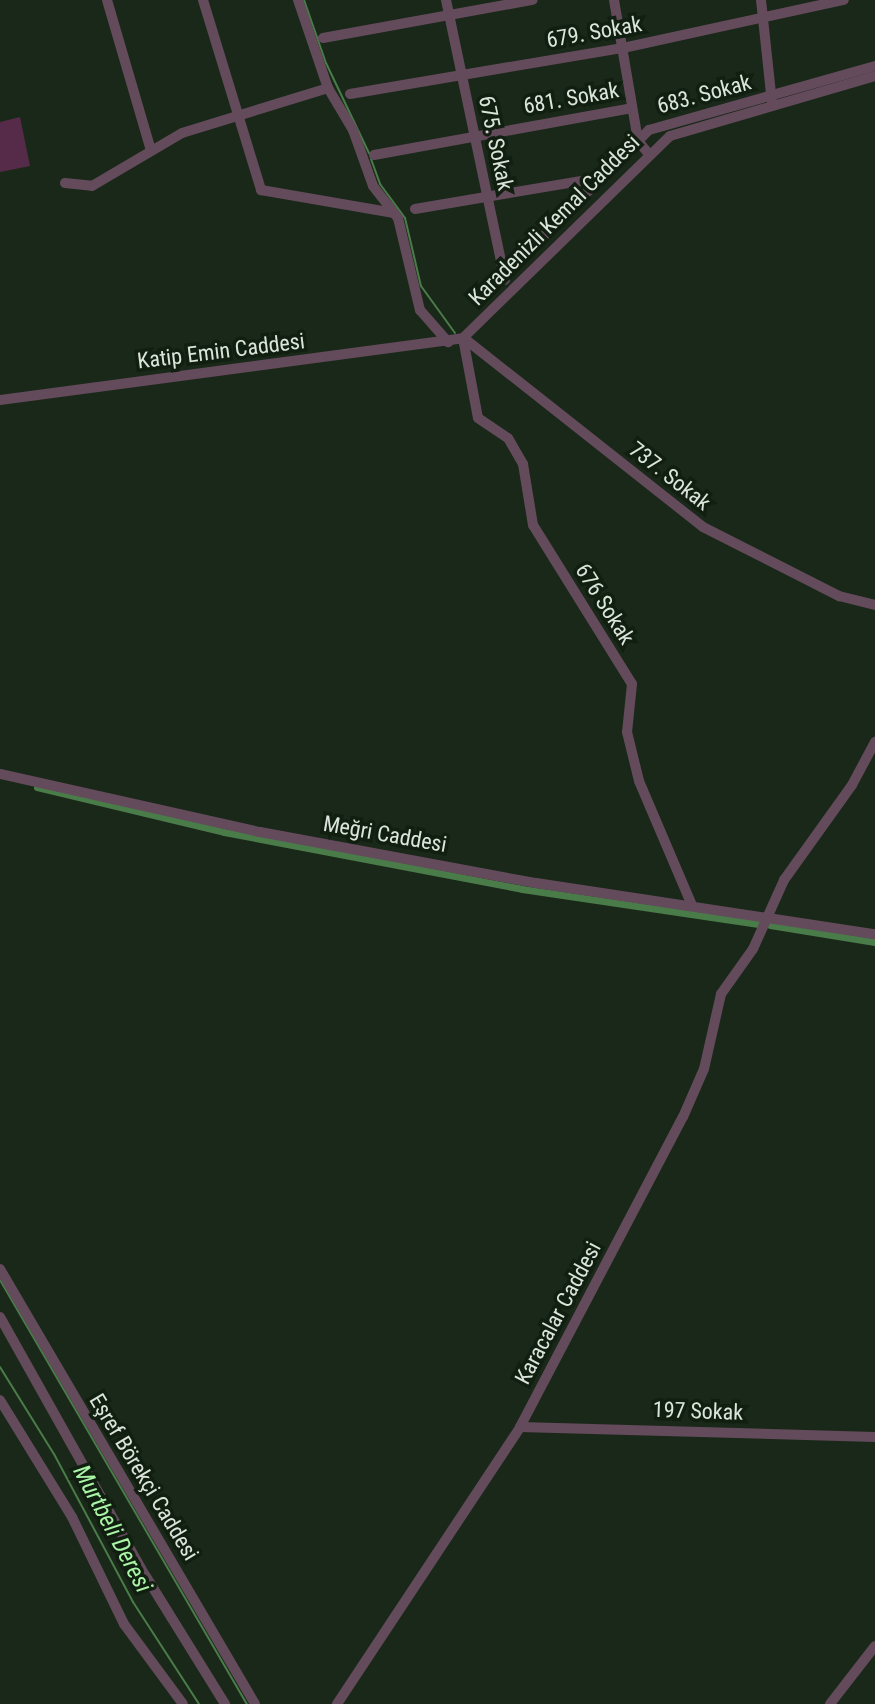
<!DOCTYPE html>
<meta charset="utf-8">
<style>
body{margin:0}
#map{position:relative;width:875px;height:1704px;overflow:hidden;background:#1a2819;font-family:"Roboto Condensed",sans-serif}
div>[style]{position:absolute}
.green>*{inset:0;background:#552b49}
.stream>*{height:2px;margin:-1px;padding:0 1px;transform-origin:1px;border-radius:1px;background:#497c48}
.canal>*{height:7px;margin:-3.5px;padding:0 3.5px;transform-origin:3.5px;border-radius:3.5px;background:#497c48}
.minor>*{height:10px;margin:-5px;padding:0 5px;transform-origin:5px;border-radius:5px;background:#644b5c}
span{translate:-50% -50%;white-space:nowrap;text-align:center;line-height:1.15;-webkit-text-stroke:7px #111f10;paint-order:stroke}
.street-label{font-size:22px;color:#dce5db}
.water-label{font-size:24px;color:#aaf4a7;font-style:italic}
</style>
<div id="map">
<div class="green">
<i style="clip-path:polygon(20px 117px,30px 166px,0 172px,0 122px)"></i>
</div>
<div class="stream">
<i style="left:304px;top:0;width:67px;rotate:70.8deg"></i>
<i style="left:326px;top:63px;width:100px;rotate:64.5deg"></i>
<i style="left:371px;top:159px;width:27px;rotate:70deg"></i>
<i style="left:380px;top:184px;width:42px;rotate:53.7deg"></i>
<i style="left:405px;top:218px;width:70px;rotate:76.8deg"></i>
<i style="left:421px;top:286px;width:58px;rotate:54.1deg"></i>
<i style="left:0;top:1280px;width:491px;rotate:59.8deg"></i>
<i style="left:0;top:1367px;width:102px;rotate:58.2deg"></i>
<i style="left:54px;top:1454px;width:168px;rotate:61.9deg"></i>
<i style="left:133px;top:1602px;width:121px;rotate:57.1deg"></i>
</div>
<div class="canal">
<i style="left:37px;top:787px;width:192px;rotate:13.5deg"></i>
<i style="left:224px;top:832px;width:303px;rotate:10.8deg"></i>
<i style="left:522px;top:889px;width:239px;rotate:8.4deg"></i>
<i style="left:770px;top:925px;width:106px;rotate:9.2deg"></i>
</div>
<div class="minor">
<i style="left:107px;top:0;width:156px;rotate:73.7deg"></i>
<i style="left:203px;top:0;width:199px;rotate:73deg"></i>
<i style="left:261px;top:190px;width:135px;rotate:9.8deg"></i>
<i style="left:298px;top:0;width:93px;rotate:71.2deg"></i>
<i style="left:328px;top:88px;width:49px;rotate:59.2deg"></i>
<i style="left:353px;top:130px;width:59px;rotate:70.3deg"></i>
<i style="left:373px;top:186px;width:41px;rotate:52deg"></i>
<i style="left:398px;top:218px;width:95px;rotate:76.6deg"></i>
<i style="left:420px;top:310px;width:43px;rotate:48.8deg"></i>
<i style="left:446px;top:0;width:286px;rotate:78.1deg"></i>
<i style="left:614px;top:0;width:143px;rotate:80.3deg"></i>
<i style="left:638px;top:141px;width:16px;rotate:50deg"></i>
<i style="left:761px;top:0;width:104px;rotate:83.9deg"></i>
<i style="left:323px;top:38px;width:213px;rotate:-10.3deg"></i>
<i style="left:350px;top:94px;width:277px;rotate:-9.6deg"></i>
<i style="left:623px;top:48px;width:226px;rotate:-12.3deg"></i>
<i style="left:374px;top:155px;width:262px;rotate:-10.3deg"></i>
<i style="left:65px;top:183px;width:27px;rotate:6deg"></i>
<i style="left:92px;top:186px;width:104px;rotate:-30.5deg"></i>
<i style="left:182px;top:133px;width:153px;rotate:-17.1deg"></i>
<i style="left:415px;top:209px;width:193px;rotate:-9.6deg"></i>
<i style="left:504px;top:276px;width:206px;rotate:-45.2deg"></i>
<i style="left:649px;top:130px;width:235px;rotate:-15.8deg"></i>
<i style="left:463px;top:338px;width:81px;rotate:79.4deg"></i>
<i style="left:478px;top:418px;width:36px;rotate:34deg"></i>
<i style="left:508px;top:438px;width:30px;rotate:60deg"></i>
<i style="left:523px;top:464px;width:62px;rotate:80.7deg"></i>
<i style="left:533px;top:525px;width:187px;rotate:58.1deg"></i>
<i style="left:632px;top:684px;width:48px;rotate:95.9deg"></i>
<i style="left:627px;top:732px;width:50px;rotate:76.2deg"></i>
<i style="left:639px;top:781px;width:135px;rotate:66.9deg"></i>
<i style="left:465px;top:339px;width:303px;rotate:38.3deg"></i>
<i style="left:703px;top:527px;width:153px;rotate:26.9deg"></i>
<i style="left:839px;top:596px;width:37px;rotate:14deg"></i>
<i style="left:0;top:400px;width:467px;rotate:-7.6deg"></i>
<i style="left:463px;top:338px;width:289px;rotate:-44.3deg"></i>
<i style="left:670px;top:136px;width:214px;rotate:-16.3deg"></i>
<i style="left:0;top:774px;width:266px;rotate:12.6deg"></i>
<i style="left:260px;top:832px;width:281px;rotate:10.5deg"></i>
<i style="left:536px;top:883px;width:343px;rotate:8.6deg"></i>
<i style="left:0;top:1269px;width:504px;rotate:59.62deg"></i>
<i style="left:0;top:1317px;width:296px;rotate:60.7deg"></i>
<i style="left:145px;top:1575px;width:152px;rotate:58.2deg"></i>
<i style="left:0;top:1400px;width:137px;rotate:58.4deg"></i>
<i style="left:72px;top:1517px;width:119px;rotate:64.1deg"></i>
<i style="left:124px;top:1624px;width:99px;rotate:53.6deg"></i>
<i style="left:520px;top:1427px;width:355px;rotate:1.6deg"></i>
<i style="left:337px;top:1704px;width:332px;rotate:-56.5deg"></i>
<i style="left:520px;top:1427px;width:350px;rotate:-62.3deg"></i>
<i style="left:683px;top:1117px;width:52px;rotate:-66.4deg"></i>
<i style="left:704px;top:1069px;width:77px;rotate:-77.2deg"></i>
<i style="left:721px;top:994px;width:55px;rotate:-54.6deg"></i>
<i style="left:753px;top:949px;width:76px;rotate:-65.8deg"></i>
<i style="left:784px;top:880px;width:117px;rotate:-54.4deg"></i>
<i style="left:852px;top:785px;width:49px;rotate:-61.9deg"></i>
<i style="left:830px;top:1704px;width:73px;rotate:-52.2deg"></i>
</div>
<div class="street-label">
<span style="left:594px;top:32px;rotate:-10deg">679. Sokak</span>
<span style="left:704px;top:94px;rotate:-15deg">683. Sokak</span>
<span style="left:571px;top:98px;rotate:-10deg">681. Sokak</span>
<span style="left:496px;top:143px;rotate:78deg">675. Sokak</span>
<span style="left:554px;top:220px;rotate:-45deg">Karadenizli Kemal Caddesi</span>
<span style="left:221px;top:351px;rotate:-7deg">Katip Emin Caddesi</span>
<span style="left:670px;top:476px;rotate:38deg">737. Sokak</span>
<span style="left:605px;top:604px;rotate:58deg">676 Sokak</span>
<span style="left:385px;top:834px;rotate:10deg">Meğri Caddesi</span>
<span style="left:558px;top:1313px;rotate:-62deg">Karacalar Caddesi</span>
<span style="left:698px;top:1411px;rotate:2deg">197 Sokak</span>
<span style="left:144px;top:1477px;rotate:59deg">Eşref Börekçi Caddesi</span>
</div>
<div class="water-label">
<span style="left:112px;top:1529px;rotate:62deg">Murtbeli Deresi</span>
</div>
</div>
